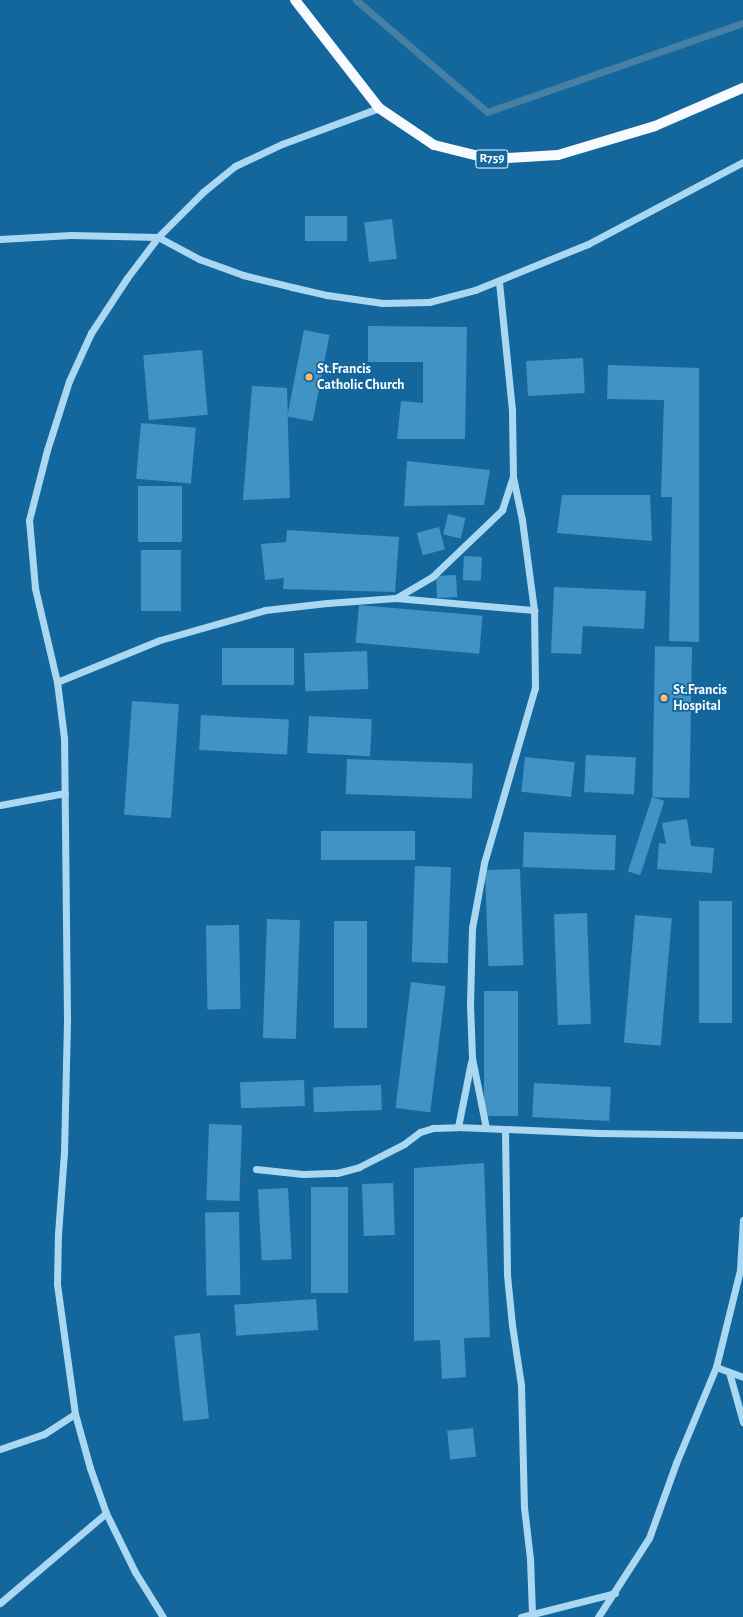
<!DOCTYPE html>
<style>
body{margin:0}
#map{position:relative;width:743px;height:1617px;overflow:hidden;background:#14679c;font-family:"Alegreya Sans",sans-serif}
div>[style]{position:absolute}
.stream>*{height:7px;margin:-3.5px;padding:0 3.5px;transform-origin:3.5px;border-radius:3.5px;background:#4780a5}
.building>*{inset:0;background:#4293c5;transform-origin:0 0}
.minor>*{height:7px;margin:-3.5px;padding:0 3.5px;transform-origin:3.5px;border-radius:3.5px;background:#aad8f3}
.major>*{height:10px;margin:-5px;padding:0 5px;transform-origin:5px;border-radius:5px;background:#f7fbff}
.dots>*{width:11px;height:11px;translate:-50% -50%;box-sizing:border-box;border:2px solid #14679c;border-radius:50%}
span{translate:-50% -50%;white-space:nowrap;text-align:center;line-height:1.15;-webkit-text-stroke:3.5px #14679c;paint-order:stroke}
.shield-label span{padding:1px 3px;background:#14679c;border:1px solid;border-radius:3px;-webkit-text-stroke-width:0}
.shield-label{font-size:13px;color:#fff;font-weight:700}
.poi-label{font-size:14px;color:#fff;font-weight:700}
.left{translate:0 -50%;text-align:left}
</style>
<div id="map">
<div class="stream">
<i style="left:356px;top:0;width:172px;rotate:40.5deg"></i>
<i style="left:487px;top:112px;width:271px;rotate:-19.2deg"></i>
</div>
<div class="building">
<i style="left:305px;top:216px;width:42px;height:25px"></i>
<i style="left:392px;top:219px;width:40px;height:28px;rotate:83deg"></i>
<i style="clip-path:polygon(368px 326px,467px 327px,465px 439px,397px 439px,401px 401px,423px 403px,423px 362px,368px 362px)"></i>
<i style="left:304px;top:330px;width:26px;height:88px;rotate:11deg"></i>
<i style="left:202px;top:350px;width:65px;height:59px;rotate:85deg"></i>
<i style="left:583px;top:358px;width:35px;height:57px;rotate:87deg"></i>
<i style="clip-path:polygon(608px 365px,699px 368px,699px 642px,669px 641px,672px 497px,661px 497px,664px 400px,607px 399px)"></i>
<i style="clip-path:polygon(252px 386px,287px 388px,290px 498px,243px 500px)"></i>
<i style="left:141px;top:423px;width:55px;height:56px;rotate:5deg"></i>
<i style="clip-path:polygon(407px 461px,490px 470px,484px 505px,404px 506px)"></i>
<i style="left:138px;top:486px;width:44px;height:56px"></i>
<i style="clip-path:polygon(562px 495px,650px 495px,652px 541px,557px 533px)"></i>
<i style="left:448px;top:514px;width:18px;height:21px;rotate:13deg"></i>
<i style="left:439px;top:527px;width:23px;height:23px;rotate:75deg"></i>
<i style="clip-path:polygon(287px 530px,399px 537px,395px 592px,283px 589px,284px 578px,265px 580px,261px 544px,286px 542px)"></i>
<i style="left:141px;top:550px;width:40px;height:61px"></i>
<i style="left:464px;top:556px;width:18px;height:24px;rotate:3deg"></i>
<i style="left:456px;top:575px;width:22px;height:20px;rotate:87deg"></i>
<i style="clip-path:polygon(554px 587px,646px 591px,644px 629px,583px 626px,581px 654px,551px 653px)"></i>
<i style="left:359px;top:605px;width:124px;height:38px;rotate:5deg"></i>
<i style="left:692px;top:647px;width:151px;height:37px;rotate:91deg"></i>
<i style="left:222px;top:648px;width:72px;height:37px"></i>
<i style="left:367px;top:651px;width:38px;height:63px;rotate:88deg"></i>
<i style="left:132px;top:701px;width:47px;height:114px;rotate:4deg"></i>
<i style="left:201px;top:715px;width:88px;height:35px;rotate:3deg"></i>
<i style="left:309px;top:716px;width:63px;height:37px;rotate:3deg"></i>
<i style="left:586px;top:755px;width:50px;height:37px;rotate:3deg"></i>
<i style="left:525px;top:757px;width:50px;height:35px;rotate:6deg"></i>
<i style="left:347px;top:759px;width:126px;height:35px;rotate:2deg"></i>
<i style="left:652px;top:797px;width:13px;height:78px;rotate:18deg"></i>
<i style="clip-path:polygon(687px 819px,691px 846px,714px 848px,712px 873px,657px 869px,659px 843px,666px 844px,662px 823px)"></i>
<i style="left:415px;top:831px;width:29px;height:94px;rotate:90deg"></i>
<i style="left:524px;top:832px;width:92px;height:35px;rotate:2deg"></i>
<i style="left:415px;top:866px;width:36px;height:96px;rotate:2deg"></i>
<i style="left:520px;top:869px;width:96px;height:35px;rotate:88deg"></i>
<i style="left:699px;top:901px;width:33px;height:122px"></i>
<i style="left:587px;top:913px;width:111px;height:33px;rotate:88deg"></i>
<i style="left:635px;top:915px;width:37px;height:128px;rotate:5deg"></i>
<i style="left:267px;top:919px;width:33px;height:119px;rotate:2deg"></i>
<i style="left:334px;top:921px;width:33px;height:107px"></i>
<i style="left:239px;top:925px;width:84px;height:33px;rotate:89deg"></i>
<i style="left:411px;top:982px;width:35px;height:127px;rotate:7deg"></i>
<i style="left:518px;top:991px;width:125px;height:34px;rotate:90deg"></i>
<i style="left:304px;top:1080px;width:26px;height:64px;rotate:88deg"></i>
<i style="left:534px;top:1083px;width:77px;height:34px;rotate:3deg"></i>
<i style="left:381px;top:1085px;width:25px;height:68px;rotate:88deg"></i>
<i style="left:209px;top:1124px;width:33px;height:76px;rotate:2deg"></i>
<i style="clip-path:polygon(484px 1163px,490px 1337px,464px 1338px,466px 1377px,442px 1379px,440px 1340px,414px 1341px,414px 1168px)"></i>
<i style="left:393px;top:1183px;width:52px;height:31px;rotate:88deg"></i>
<i style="left:311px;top:1187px;width:37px;height:106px"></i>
<i style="left:288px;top:1188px;width:71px;height:30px;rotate:87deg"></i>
<i style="left:239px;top:1212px;width:83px;height:34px;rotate:89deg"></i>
<i style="left:316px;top:1299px;width:31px;height:82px;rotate:86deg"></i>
<i style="left:200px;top:1333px;width:86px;height:26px;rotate:84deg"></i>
<i style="left:473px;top:1428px;width:29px;height:26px;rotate:84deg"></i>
</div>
<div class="minor">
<i style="left:0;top:239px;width:71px;rotate:-3.2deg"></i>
<i style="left:71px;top:235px;width:87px;rotate:1.3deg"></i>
<i style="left:158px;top:237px;width:47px;rotate:28.2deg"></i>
<i style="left:199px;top:259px;width:47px;rotate:20deg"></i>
<i style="left:243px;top:275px;width:50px;rotate:13.8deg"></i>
<i style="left:292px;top:287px;width:36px;rotate:13deg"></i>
<i style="left:327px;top:295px;width:56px;rotate:8.3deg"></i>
<i style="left:382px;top:303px;width:47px;rotate:-1.2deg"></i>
<i style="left:429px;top:302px;width:48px;rotate:-14.6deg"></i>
<i style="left:475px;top:290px;width:122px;rotate:-22.2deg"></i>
<i style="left:588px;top:244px;width:175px;rotate:-27.9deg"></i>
<i style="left:396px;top:598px;width:42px;rotate:-30.3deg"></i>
<i style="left:432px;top:577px;width:97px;rotate:-43.7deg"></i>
<i style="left:502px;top:510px;width:35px;rotate:-72deg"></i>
<i style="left:513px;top:477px;width:67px;rotate:-90.9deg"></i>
<i style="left:512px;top:410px;width:130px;rotate:-95.8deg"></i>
<i style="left:57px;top:682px;width:111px;rotate:-22.2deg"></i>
<i style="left:160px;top:640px;width:109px;rotate:-15.9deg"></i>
<i style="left:265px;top:610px;width:62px;rotate:-6.4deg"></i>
<i style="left:327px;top:603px;width:69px;rotate:-4.1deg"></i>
<i style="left:396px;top:598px;width:139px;rotate:5deg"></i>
<i style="left:0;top:805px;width:66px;rotate:-10.5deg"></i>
<i style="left:458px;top:1127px;width:66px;rotate:-78.7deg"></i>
<i style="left:486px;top:1128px;width:71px;rotate:-101.3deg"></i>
<i style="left:472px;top:1058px;width:54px;rotate:-92.1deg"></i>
<i style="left:470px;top:1004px;width:76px;rotate:-88.5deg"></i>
<i style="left:472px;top:928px;width:66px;rotate:-79.5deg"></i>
<i style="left:484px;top:863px;width:182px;rotate:-73.8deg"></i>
<i style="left:535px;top:688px;width:78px;rotate:-90.7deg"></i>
<i style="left:534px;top:610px;width:91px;rotate:-97.6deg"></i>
<i style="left:522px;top:520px;width:44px;rotate:-101.8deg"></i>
<i style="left:505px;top:1130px;width:145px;rotate:89.2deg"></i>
<i style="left:507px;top:1275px;width:50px;rotate:84.3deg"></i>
<i style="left:512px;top:1325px;width:61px;rotate:81.5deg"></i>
<i style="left:521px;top:1385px;width:122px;rotate:88.6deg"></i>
<i style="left:524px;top:1507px;width:52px;rotate:83.4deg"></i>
<i style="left:530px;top:1559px;width:55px;rotate:87.9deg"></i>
<i style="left:256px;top:1169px;width:47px;rotate:6.1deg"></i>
<i style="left:303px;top:1174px;width:34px;rotate:-2deg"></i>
<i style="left:337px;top:1173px;width:23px;rotate:-15deg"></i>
<i style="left:359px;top:1167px;width:51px;rotate:-27.1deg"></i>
<i style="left:404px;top:1144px;width:20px;rotate:-37deg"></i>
<i style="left:420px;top:1132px;width:14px;rotate:-17deg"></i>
<i style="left:433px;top:1128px;width:25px;rotate:-2deg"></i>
<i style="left:458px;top:1127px;width:141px;rotate:2.4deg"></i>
<i style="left:599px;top:1133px;width:144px;rotate:0.8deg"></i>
<i style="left:716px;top:1367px;width:29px;rotate:20deg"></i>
<i style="left:729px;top:1372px;width:52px;rotate:74.4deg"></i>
<i style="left:0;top:1449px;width:46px;rotate:-18.8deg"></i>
<i style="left:44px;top:1434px;width:37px;rotate:-33deg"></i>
<i style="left:0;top:1603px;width:139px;rotate:-40.3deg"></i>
<i style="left:163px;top:1617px;width:53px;rotate:-121.9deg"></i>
<i style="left:135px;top:1572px;width:66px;rotate:-116.2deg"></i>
<i style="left:106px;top:1513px;width:48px;rotate:-109.6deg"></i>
<i style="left:90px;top:1468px;width:56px;rotate:-105.5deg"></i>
<i style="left:75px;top:1414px;width:131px;rotate:-97.9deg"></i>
<i style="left:57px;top:1284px;width:50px;rotate:-88.9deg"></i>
<i style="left:58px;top:1234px;width:81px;rotate:-85.8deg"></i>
<i style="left:64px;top:1153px;width:135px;rotate:-88.7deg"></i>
<i style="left:67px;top:1018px;width:280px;rotate:-90.6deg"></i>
<i style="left:64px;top:738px;width:56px;rotate:-97.1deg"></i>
<i style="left:57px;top:682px;width:97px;rotate:-103.2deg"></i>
<i style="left:35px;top:588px;width:68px;rotate:-95deg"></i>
<i style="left:29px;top:520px;width:72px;rotate:-75.6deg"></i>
<i style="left:47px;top:450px;width:72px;rotate:-72.3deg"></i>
<i style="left:69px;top:381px;width:53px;rotate:-65.4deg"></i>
<i style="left:91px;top:333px;width:66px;rotate:-56.8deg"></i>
<i style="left:127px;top:278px;width:51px;rotate:-52.9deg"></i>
<i style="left:158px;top:237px;width:64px;rotate:-45deg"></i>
<i style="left:203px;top:192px;width:41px;rotate:-39.1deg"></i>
<i style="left:235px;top:166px;width:52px;rotate:-25.1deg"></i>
<i style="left:282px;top:144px;width:103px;rotate:-20.4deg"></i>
<i style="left:521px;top:1617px;width:97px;rotate:-14.3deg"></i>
<i style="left:598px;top:1617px;width:94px;rotate:-57.2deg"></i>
<i style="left:649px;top:1538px;width:80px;rotate:-70.2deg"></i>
<i style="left:676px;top:1463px;width:104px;rotate:-67.4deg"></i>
<i style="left:716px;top:1367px;width:100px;rotate:-76.1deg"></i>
<i style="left:740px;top:1270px;width:50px;rotate:-86.6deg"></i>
</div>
<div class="major">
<i style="left:295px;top:0;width:137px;rotate:52.1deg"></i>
<i style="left:379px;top:108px;width:66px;rotate:33.9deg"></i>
<i style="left:434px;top:145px;width:59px;rotate:13.8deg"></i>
<i style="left:491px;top:159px;width:67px;rotate:-3.4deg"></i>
<i style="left:558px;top:155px;width:101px;rotate:-16.6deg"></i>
<i style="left:655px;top:126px;width:96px;rotate:-23.4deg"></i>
</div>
<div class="dots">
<i style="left:309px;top:377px;background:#ffbb6d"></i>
<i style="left:664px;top:698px;background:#ffbb6d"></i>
</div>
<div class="shield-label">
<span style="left:492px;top:159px">R759</span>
</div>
<div class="poi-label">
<span class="left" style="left:317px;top:377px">St.Francis<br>Catholic Church</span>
<span class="left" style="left:673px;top:698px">St.Francis<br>Hospital</span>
</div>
</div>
